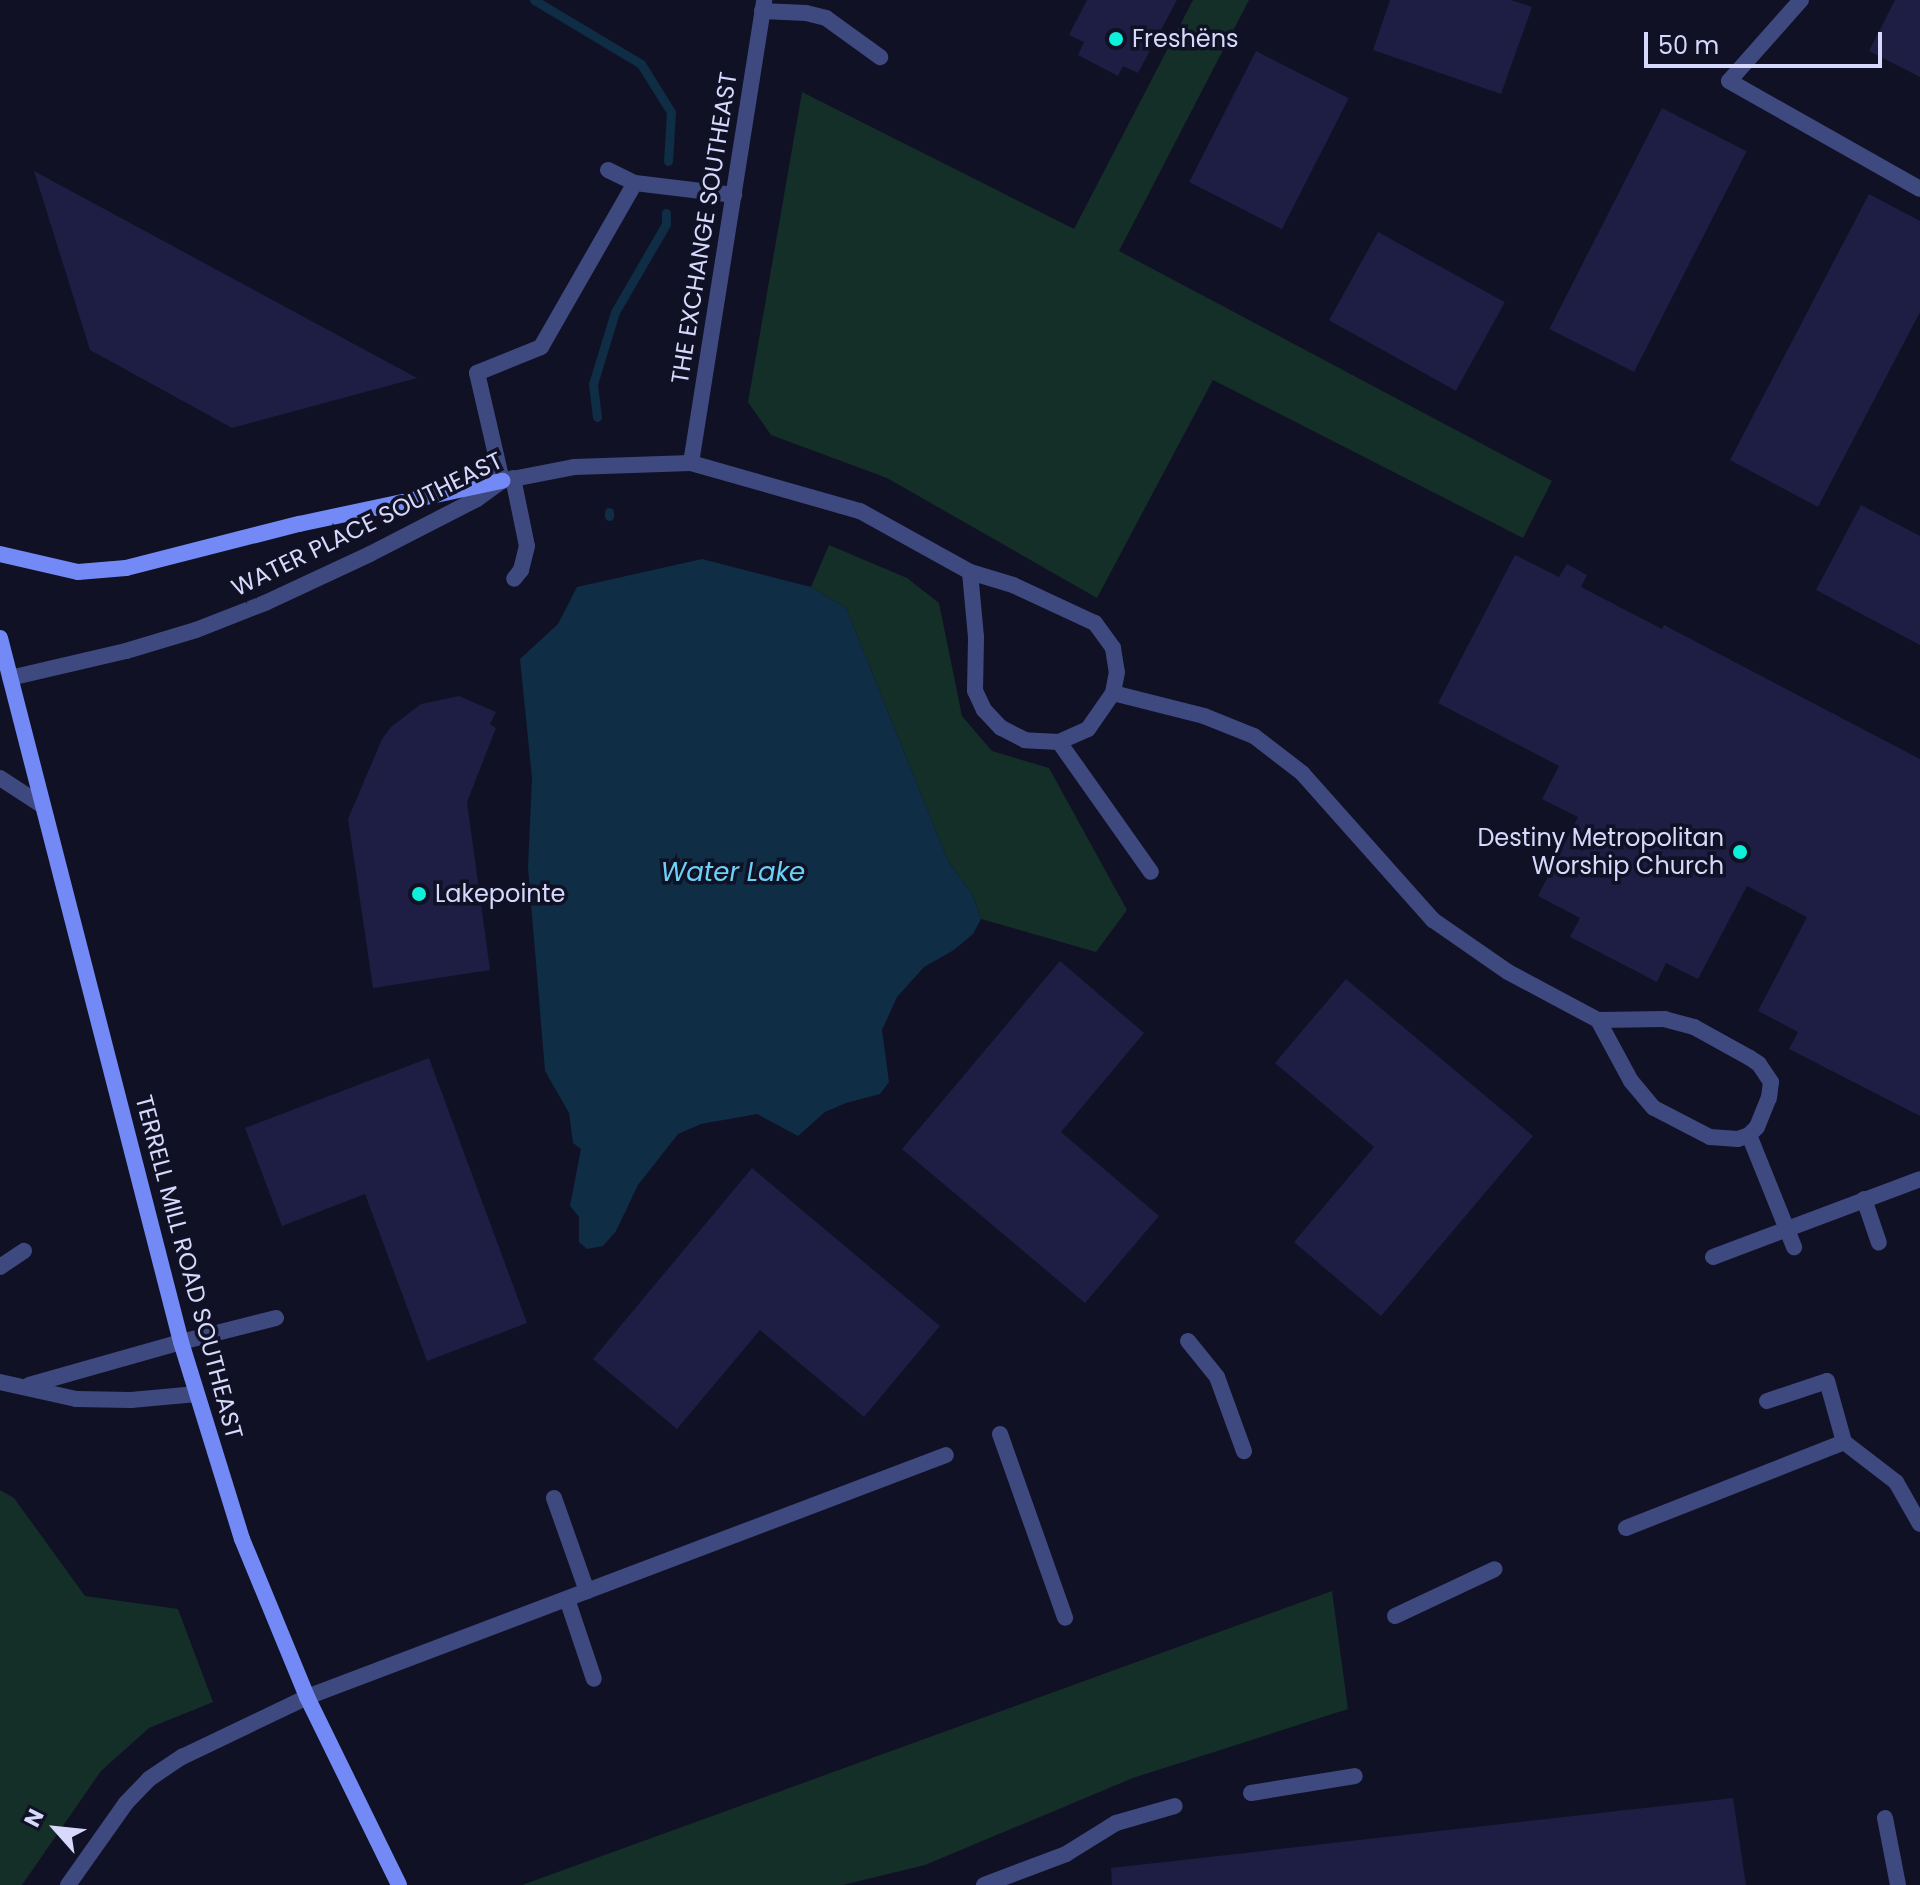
<!DOCTYPE html>
<meta charset="utf-8">
<style>
body{margin:0}
#map{position:relative;width:1920px;height:1885px;overflow:hidden;background:#101124;font-family:Poppins,sans-serif}
div>[style]{position:absolute}
.green>*{inset:0;background:#142e28}
.water>*{inset:0;background:#0f2d44}
.stream>*{height:9px;margin:-4.5px;padding:0 4.5px;transform-origin:4.5px;border-radius:4.5px;background:#0f2d44}
.building>*{inset:0;background:#1e1d44;transform-origin:0 0}
.service>*{height:16px;margin:-8px;padding:0 8px;transform-origin:8px;border-radius:8px;background:#3e4980}
.minor>*{height:16px;margin:-8px;padding:0 8px;transform-origin:8px;border-radius:8px;background:#3e4980}
.tertiary>*{height:16px;margin:-8px;padding:0 8px;transform-origin:8px;border-radius:8px;background:#3e4980}
.secondary>*{height:16px;margin:-8px;padding:0 8px;transform-origin:8px;border-radius:8px;background:#738af6}
.dots>*{width:22px;height:22px;translate:-50% -50%;box-sizing:border-box;border:4px solid #101124;border-radius:50%}
span{translate:-50% -50%;white-space:nowrap;text-align:center;line-height:1.15;-webkit-text-stroke:7px #101124;paint-order:stroke}
.poi-label{font-size:24px;color:#d6d9fc}
.left{translate:0 -50%;text-align:left}
.right{translate:-100% -50%;text-align:right}
.street-label{font-size:24px;color:#d6d9fc}
.water-label{font-size:26px;color:#6bd1f6;font-style:italic}
.north{position:absolute;left:16px;top:1789px;width:80px;height:80px;-webkit-text-stroke:6px #101124;paint-order:stroke;rotate:297deg;font-size:22px;font-weight:700;line-height:32px;text-align:center;color:#d6d9fc}
.north::after{content:'';display:block;margin:auto;width:28px;height:36px;background:#d6d9fc;clip-path:polygon(50% 0,100% 100%,50% 72%,0 100%)}
.scale{position:absolute;left:1644px;top:32px;width:238px;height:36px;box-sizing:border-box;border:4px solid #d6d9fc;border-top:0;padding-left:10px;font-size:24px;line-height:28px;white-space:nowrap;color:#d6d9fc;-webkit-text-stroke:6px #101124;paint-order:stroke}
</style>
<div id="map">
<div class="green">
<i style="clip-path:polygon(1193px 0,1249px 0,1119px 251px,1552px 481px,1523px 538px,1213px 380px,1097px 598px,887px 478px,771px 435px,748px 402px,802px 92px,1074px 229px)"></i>
<i style="clip-path:polygon(829px 545px,907px 578px,939px 603px,962px 716px,992px 751px,1049px 768px,1127px 910px,1096px 952px,981px 919px,973px 896px,948px 861px,846px 608px,811px 587px)"></i>
<i style="clip-path:polygon(0 1490px,14px 1498px,85px 1596px,178px 1609px,213px 1702px,149px 1728px,101px 1771px,22px 1885px,0 1885px)"></i>
<i style="clip-path:polygon(1332px 1591px,1348px 1709px,1133px 1778px,925px 1865px,843px 1885px,522px 1885px)"></i>
</div>
<div class="water">
<i style="clip-path:polygon(702px 559px,811px 587px,846px 608px,948px 861px,973px 896px,981px 919px,973px 934px,954px 950px,924px 967px,897px 997px,882px 1030px,889px 1082px,880px 1094px,846px 1103px,825px 1112px,798px 1136px,757px 1114px,701px 1124px,678px 1134px,638px 1185px,616px 1231px,603px 1246px,587px 1249px,579px 1242px,579px 1217px,570px 1206px,581px 1149px,573px 1143px,569px 1113px,545px 1071px,528px 867px,532px 778px,520px 659px,558px 624px,577px 587px)"></i>
</div>
<div class="stream">
<i style="left:534px;top:0;width:125px;rotate:30.9deg"></i>
<i style="left:641px;top:64px;width:57px;rotate:58deg"></i>
<i style="left:671px;top:112px;width:49px;rotate:93.5deg"></i>
<i style="left:597px;top:417px;width:33px;rotate:-97deg"></i>
<i style="left:593px;top:384px;width:75px;rotate:-73deg"></i>
<i style="left:615px;top:312px;width:102px;rotate:-59.9deg"></i>
<i style="left:666px;top:224px;width:11px;rotate:-90deg"></i>
<i style="left:609px;top:512px;width:4px;rotate:90deg"></i>
</div>
<div class="building">
<i style="clip-path:polygon(1087px 0,1177px 0,1138px 73px,1123px 66px,1118px 76px,1078px 55px,1084px 42px,1069px 35px)"></i>
<i style="clip-path:polygon(1390px 0,1511px 0,1532px 7px,1501px 94px,1373px 50px)"></i>
<i style="clip-path:polygon(1895px 0,1920px 0,1920px 77px,1869px 51px)"></i>
<i style="left:1256px;top:51px;width:104px;height:147px;rotate:27deg"></i>
<i style="left:1662px;top:108px;width:95px;height:248px;rotate:27deg"></i>
<i style="clip-path:polygon(34px 171px,417px 378px,232px 428px,90px 350px)"></i>
<i style="clip-path:polygon(1869px 194px,1920px 221px,1920px 312px,1818px 507px,1730px 460px)"></i>
<i style="left:1378px;top:232px;width:145px;height:101px;rotate:29deg"></i>
<i style="clip-path:polygon(1861px 505px,1920px 536px,1920px 645px,1816px 590px)"></i>
<i style="clip-path:polygon(1515px 555px,1559px 577px,1567px 564px,1587px 575px,1581px 587px,1662px 629px,1664px 625px,1920px 759px,1920px 1116px,1789px 1049px,1798px 1032px,1758px 1011px,1807px 917px,1747px 886px,1698px 979px,1666px 963px,1657px 982px,1570px 937px,1580px 918px,1538px 896px,1578px 817px,1542px 799px,1559px 766px,1438px 703px)"></i>
<i style="clip-path:polygon(459px 696px,496px 712px,490px 724px,496px 728px,467px 802px,490px 970px,373px 988px,348px 819px,382px 739px,391px 727px,421px 704px)"></i>
<i style="clip-path:polygon(1060px 961px,1144px 1033px,1061px 1132px,1159px 1216px,1085px 1303px,902px 1149px)"></i>
<i style="clip-path:polygon(1346px 979px,1533px 1136px,1381px 1316px,1294px 1242px,1374px 1147px,1275px 1063px)"></i>
<i style="clip-path:polygon(429px 1058px,527px 1323px,427px 1361px,365px 1194px,282px 1226px,245px 1128px)"></i>
<i style="clip-path:polygon(752px 1168px,940px 1326px,864px 1417px,760px 1330px,677px 1429px,593px 1359px)"></i>
<i style="clip-path:polygon(1733px 1798px,1746px 1885px,1112px 1885px,1111px 1868px)"></i>
</div>
<div class="service">
<i style="left:762px;top:11px;width:44px;rotate:2.6deg"></i>
<i style="left:806px;top:13px;width:21px;rotate:14deg"></i>
<i style="left:826px;top:18px;width:67px;rotate:35.8deg"></i>
<i style="left:608px;top:170px;width:30px;rotate:26deg"></i>
<i style="left:635px;top:183px;width:100px;rotate:6.9deg"></i>
<i style="left:513px;top:478px;width:69px;rotate:78.4deg"></i>
<i style="left:527px;top:546px;width:25px;rotate:104deg"></i>
<i style="left:521px;top:570px;width:11px;rotate:128deg"></i>
<i style="left:502px;top:481px;width:111px;rotate:-103deg"></i>
<i style="left:477px;top:373px;width:69px;rotate:-22.1deg"></i>
<i style="left:541px;top:347px;width:189px;rotate:-60.2deg"></i>
<i style="left:1113px;top:693px;width:94px;rotate:14.2deg"></i>
<i style="left:1204px;top:716px;width:54px;rotate:21.8deg"></i>
<i style="left:1254px;top:736px;width:61px;rotate:37.6deg"></i>
<i style="left:1302px;top:773px;width:197px;rotate:48.3deg"></i>
<i style="left:1433px;top:920px;width:91px;rotate:34.7deg"></i>
<i style="left:1508px;top:972px;width:102px;rotate:28.1deg"></i>
<i style="left:1598px;top:1020px;width:69px;rotate:61.6deg"></i>
<i style="left:1631px;top:1081px;width:35px;rotate:50deg"></i>
<i style="left:1654px;top:1108px;width:63px;rotate:27.4deg"></i>
<i style="left:1710px;top:1137px;width:28px;rotate:4deg"></i>
<i style="left:1738px;top:1139px;width:12px;rotate:-20deg"></i>
<i style="left:1749px;top:1135px;width:11px;rotate:-45deg"></i>
<i style="left:1757px;top:1127px;width:31px;rotate:-68deg"></i>
<i style="left:1769px;top:1098px;width:16px;rotate:-83deg"></i>
<i style="left:1771px;top:1082px;width:22px;rotate:-124deg"></i>
<i style="left:1759px;top:1064px;width:11px;rotate:-146deg"></i>
<i style="left:1750px;top:1058px;width:64px;rotate:-151deg"></i>
<i style="left:1694px;top:1027px;width:30px;rotate:-165deg"></i>
<i style="left:1665px;top:1019px;width:67px;rotate:179.1deg"></i>
<i style="left:1059px;top:742px;width:159px;rotate:54.7deg"></i>
<i style="left:0;top:778px;width:51px;rotate:33.1deg"></i>
<i style="left:1749px;top:1135px;width:121px;rotate:68.1deg"></i>
<i style="left:1864px;top:1199px;width:46px;rotate:71.2deg"></i>
<i style="left:1713px;top:1257px;width:221px;rotate:-20.6deg"></i>
<i style="left:0;top:1267px;width:29px;rotate:-34deg"></i>
<i style="left:1188px;top:1341px;width:46px;rotate:51.1deg"></i>
<i style="left:1217px;top:1377px;width:79px;rotate:70deg"></i>
<i style="left:181px;top:1342px;width:98px;rotate:-14.2deg"></i>
<i style="left:1767px;top:1401px;width:63px;rotate:-18.4deg"></i>
<i style="left:1827px;top:1381px;width:63px;rotate:74.4deg"></i>
<i style="left:1844px;top:1442px;width:66px;rotate:37.6deg"></i>
<i style="left:1896px;top:1482px;width:48px;rotate:60.3deg"></i>
<i style="left:1000px;top:1434px;width:195px;rotate:70.5deg"></i>
<i style="left:554px;top:1498px;width:99px;rotate:70.5deg"></i>
<i style="left:1626px;top:1528px;width:234px;rotate:-21.5deg"></i>
<i style="left:567px;top:1599px;width:84px;rotate:71.4deg"></i>
<i style="left:1395px;top:1616px;width:110px;rotate:-25.2deg"></i>
<i style="left:1251px;top:1793px;width:105px;rotate:-9.3deg"></i>
<i style="left:1885px;top:1818px;width:68px;rotate:79deg"></i>
<i style="left:68px;top:1885px;width:100px;rotate:-54.7deg"></i>
<i style="left:126px;top:1803px;width:33px;rotate:-46deg"></i>
<i style="left:149px;top:1779px;width:40px;rotate:-34deg"></i>
<i style="left:182px;top:1757px;width:139px;rotate:-25.6deg"></i>
<i style="left:307px;top:1697px;width:683px;rotate:-20.74deg"></i>
<i style="left:984px;top:1885px;width:88px;rotate:-20.7deg"></i>
<i style="left:1066px;top:1854px;width:59px;rotate:-31.8deg"></i>
<i style="left:1116px;top:1823px;width:61px;rotate:-16.1deg"></i>
</div>
<div class="minor">
<i style="left:1801px;top:0;width:108px;rotate:131.6deg"></i>
<i style="left:1729px;top:81px;width:219px;rotate:29.5deg"></i>
<i style="left:691px;top:463px;width:176px;rotate:15.9deg"></i>
<i style="left:860px;top:511px;width:126px;rotate:29deg"></i>
<i style="left:970px;top:572px;width:45px;rotate:16.8deg"></i>
<i style="left:1013px;top:585px;width:90px;rotate:24.9deg"></i>
<i style="left:1095px;top:623px;width:31px;rotate:54deg"></i>
<i style="left:1113px;top:648px;width:24px;rotate:81deg"></i>
<i style="left:1117px;top:672px;width:21px;rotate:101deg"></i>
<i style="left:1113px;top:693px;width:44px;rotate:124.8deg"></i>
<i style="left:1088px;top:729px;width:32px;rotate:156deg"></i>
<i style="left:1059px;top:742px;width:34px;rotate:-177deg"></i>
<i style="left:1025px;top:740px;width:27px;rotate:-153deg"></i>
<i style="left:1001px;top:728px;width:25px;rotate:-133deg"></i>
<i style="left:984px;top:710px;width:21px;rotate:-115deg"></i>
<i style="left:975px;top:691px;width:54px;rotate:-88.9deg"></i>
<i style="left:976px;top:637px;width:65px;rotate:-95.3deg"></i>
<i style="left:0;top:1382px;width:78px;rotate:12.6deg"></i>
<i style="left:76px;top:1399px;width:55px;rotate:1deg"></i>
<i style="left:131px;top:1400px;width:66px;rotate:-5.2deg"></i>
<i style="left:29px;top:1385px;width:158px;rotate:-15.8deg"></i>
</div>
<div class="tertiary">
<i style="left:10px;top:678px;width:119px;rotate:-13.1deg"></i>
<i style="left:126px;top:651px;width:73px;rotate:-16.7deg"></i>
<i style="left:196px;top:630px;width:74px;rotate:-21.4deg"></i>
<i style="left:265px;top:603px;width:116px;rotate:-25deg"></i>
<i style="left:370px;top:554px;width:120px;rotate:-27.2deg"></i>
<i style="left:477px;top:499px;width:31px;rotate:-36deg"></i>
<i style="left:502px;top:481px;width:73px;rotate:-11deg"></i>
<i style="left:574px;top:467px;width:117px;rotate:-2deg"></i>
<i style="left:691px;top:463px;width:469px;rotate:-81deg"></i>
</div>
<div class="secondary">
<i style="left:0;top:554px;width:80px;rotate:13deg"></i>
<i style="left:78px;top:572px;width:48px;rotate:-4.8deg"></i>
<i style="left:126px;top:568px;width:179px;rotate:-14.3deg"></i>
<i style="left:299px;top:524px;width:208px;rotate:-12deg"></i>
<i style="left:0;top:638px;width:727px;rotate:75.58deg"></i>
<i style="left:181px;top:1342px;width:206px;rotate:72.8deg"></i>
<i style="left:242px;top:1539px;width:171px;rotate:67.6deg"></i>
<i style="left:307px;top:1697px;width:209px;rotate:63.9deg"></i>
</div>
<div class="dots">
<i style="left:1116px;top:39px;background:#0ff0da"></i>
<i style="left:1740px;top:852px;background:#0ff0da"></i>
<i style="left:419px;top:894px;background:#0ff0da"></i>
</div>
<div class="poi-label">
<span class="left" style="left:1132px;top:39px">Freshëns</span>
<span class="right" style="left:1724px;top:852px">Destiny Metropolitan<br>Worship Church</span>
<span class="left" style="left:435px;top:894px">Lakepointe</span>
</div>
<div class="street-label">
<span style="left:704px;top:228px;rotate:-81deg">THE EXCHANGE SOUTHEAST</span>
<span style="left:367px;top:524px;rotate:-26deg">WATER PLACE SOUTHEAST</span>
<span style="left:189px;top:1267px;rotate:75deg">TERRELL MILL ROAD SOUTHEAST</span>
</div>
<div class="water-label">
<span style="left:733px;top:873px">Water Lake</span>
</div>
<div class="north">N</div>
<div class="scale">50 m</div>
</div>
